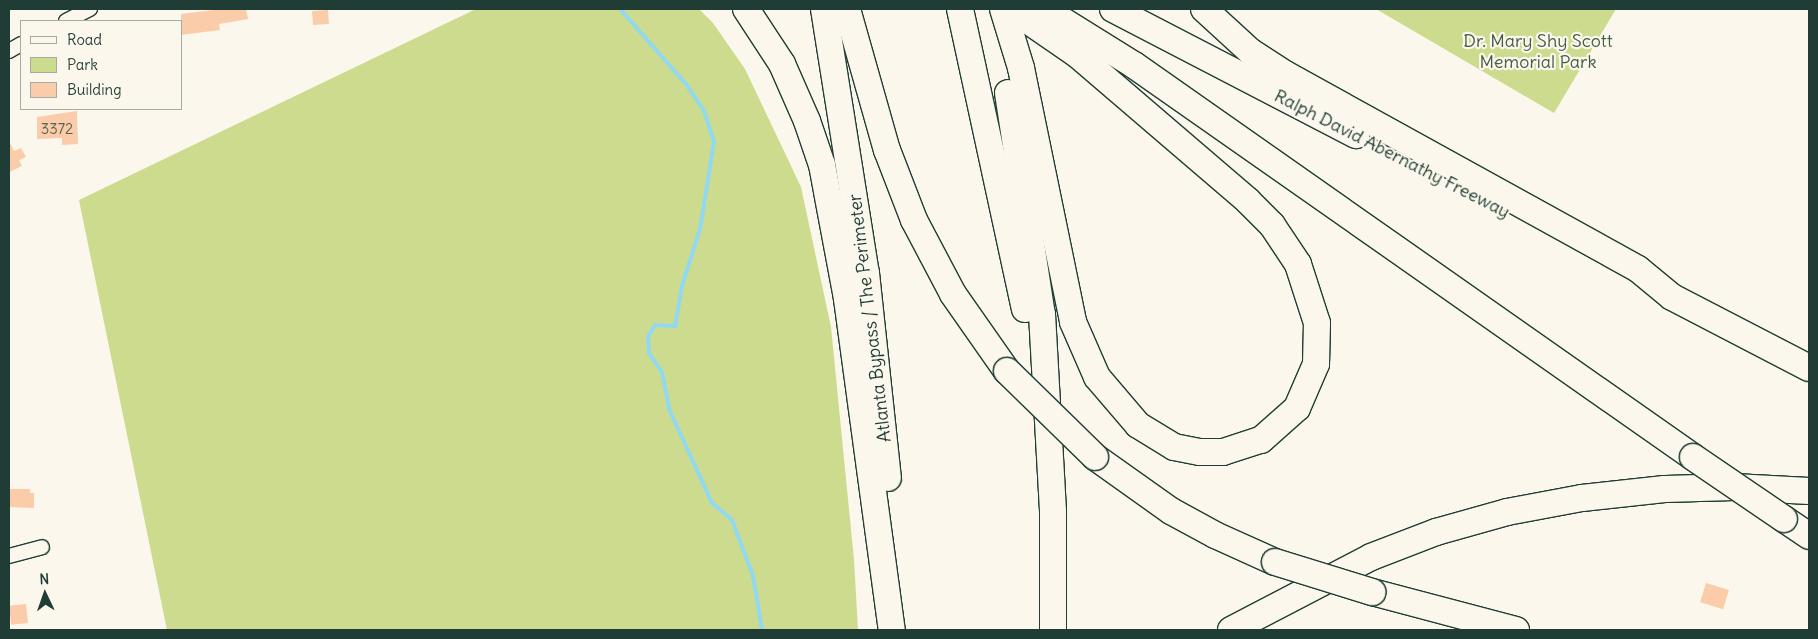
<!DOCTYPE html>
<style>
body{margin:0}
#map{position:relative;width:1818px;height:639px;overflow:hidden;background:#fbf7ec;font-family:Delius,sans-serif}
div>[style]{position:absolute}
.green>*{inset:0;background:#cddb8e}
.stream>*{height:4px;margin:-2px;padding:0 2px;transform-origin:2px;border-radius:2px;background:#90d9f1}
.building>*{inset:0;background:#facca9;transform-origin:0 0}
.roads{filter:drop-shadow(1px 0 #1f3d34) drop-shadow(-1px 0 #1f3d34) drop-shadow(0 1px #1f3d34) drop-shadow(0 -1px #1f3d34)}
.street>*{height:14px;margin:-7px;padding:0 7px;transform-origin:7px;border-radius:7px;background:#fbf7ec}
.highway>*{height:26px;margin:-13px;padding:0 13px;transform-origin:13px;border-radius:13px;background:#fbf7ec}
.bridges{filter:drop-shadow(1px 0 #1f3d34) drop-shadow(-1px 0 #1f3d34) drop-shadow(0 1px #1f3d34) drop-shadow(0 -1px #1f3d34)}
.highway-bridge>*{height:26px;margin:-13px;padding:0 13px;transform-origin:13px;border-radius:13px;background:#fbf7ec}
span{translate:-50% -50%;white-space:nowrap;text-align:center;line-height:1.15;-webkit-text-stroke:4.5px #fbf7ec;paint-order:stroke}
.number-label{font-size:15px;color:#566151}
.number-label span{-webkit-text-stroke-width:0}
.park-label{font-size:18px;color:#425d46}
.street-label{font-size:18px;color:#1f3d34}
.frame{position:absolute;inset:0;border:10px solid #1f3d34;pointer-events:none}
.legend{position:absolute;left:20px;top:20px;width:162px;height:90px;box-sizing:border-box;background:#fbf7ec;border:1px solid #a3ada2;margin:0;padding:6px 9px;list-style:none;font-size:15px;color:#1f3d34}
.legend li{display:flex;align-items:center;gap:10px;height:25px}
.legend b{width:25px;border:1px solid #a3ada2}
.north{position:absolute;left:20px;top:569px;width:50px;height:50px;-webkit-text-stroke:4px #fbf7ec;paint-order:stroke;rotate:357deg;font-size:14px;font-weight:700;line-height:20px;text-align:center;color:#1f3d34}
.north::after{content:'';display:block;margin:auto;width:18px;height:22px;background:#1f3d34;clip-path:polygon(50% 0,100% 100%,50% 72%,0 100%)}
</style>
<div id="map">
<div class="green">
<i style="clip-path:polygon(476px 9px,699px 9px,713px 23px,745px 69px,801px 187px,831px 327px,854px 560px,858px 630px,167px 630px,79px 200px)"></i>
<i style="clip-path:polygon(1376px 9px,1616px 9px,1554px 113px)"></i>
</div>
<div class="stream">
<i style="left:620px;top:9px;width:100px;rotate:48.7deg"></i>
<i style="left:686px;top:84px;width:32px;rotate:56deg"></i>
<i style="left:704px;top:111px;width:33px;rotate:72deg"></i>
<i style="left:714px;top:142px;width:88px;rotate:99.1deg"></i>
<i style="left:700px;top:229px;width:60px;rotate:107.5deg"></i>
<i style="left:682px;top:286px;width:41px;rotate:99.9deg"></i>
<i style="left:675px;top:326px;width:20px;rotate:-177deg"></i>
<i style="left:655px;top:325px;width:14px;rotate:120deg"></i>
<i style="left:648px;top:337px;width:16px;rotate:86deg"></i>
<i style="left:649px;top:353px;width:23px;rotate:56deg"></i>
<i style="left:662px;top:372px;width:38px;rotate:79deg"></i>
<i style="left:669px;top:409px;width:103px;rotate:65.4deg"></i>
<i style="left:712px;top:503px;width:26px;rotate:40deg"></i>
<i style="left:732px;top:520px;width:60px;rotate:69.4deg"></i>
<i style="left:753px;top:576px;width:55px;rotate:80.5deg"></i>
</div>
<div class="building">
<i style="clip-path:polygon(221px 9px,246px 9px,248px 19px,219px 24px,220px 30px,181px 35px,181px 14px)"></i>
<i style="left:328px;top:10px;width:14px;height:16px;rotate:86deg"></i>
<i style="clip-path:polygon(77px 111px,78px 144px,62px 145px,62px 138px,37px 139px,37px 117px)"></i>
<i style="clip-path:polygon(9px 141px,14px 151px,21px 148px,26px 157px,19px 160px,22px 166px,9px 172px)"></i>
<i style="clip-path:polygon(9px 489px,30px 489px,30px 493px,34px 493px,34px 508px,9px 507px)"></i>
<i style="left:1706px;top:583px;width:24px;height:20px;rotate:17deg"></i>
<i style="left:26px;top:604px;width:19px;height:17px;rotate:84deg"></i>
</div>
<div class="roads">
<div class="street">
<i style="left:66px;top:21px;width:27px;rotate:-27deg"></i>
<i style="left:9px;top:51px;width:14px;rotate:-30deg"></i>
<i style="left:9px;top:556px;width:34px;rotate:-15deg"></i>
</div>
<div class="highway">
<i style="left:746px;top:9px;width:66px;rotate:56.8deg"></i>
<i style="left:782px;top:64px;width:62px;rotate:66.3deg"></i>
<i style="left:807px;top:121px;width:46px;rotate:71.2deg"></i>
<i style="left:822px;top:165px;width:136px;rotate:79.4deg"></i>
<i style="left:847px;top:299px;width:334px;rotate:82.3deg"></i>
<i style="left:824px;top:9px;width:267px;rotate:81deg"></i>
<i style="left:866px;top:273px;width:206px;rotate:83.9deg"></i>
<i style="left:847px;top:9px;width:147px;rotate:74.2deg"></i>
<i style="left:887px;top:150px;width:75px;rotate:68.9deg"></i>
<i style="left:914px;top:220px;width:84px;rotate:62.2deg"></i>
<i style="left:953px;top:294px;width:94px;rotate:55deg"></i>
<i style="left:960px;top:9px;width:307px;rotate:77.8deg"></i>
<i style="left:1003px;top:9px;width:62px;rotate:73deg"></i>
<i style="left:1021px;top:68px;width:259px;rotate:78.4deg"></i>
<i style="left:1073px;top:322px;width:60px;rotate:66.4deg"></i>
<i style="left:1097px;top:377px;width:63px;rotate:49.5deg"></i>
<i style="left:1138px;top:425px;width:42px;rotate:31.4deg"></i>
<i style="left:1174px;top:447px;width:26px;rotate:11deg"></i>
<i style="left:1200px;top:452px;width:23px"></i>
<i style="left:1223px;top:452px;width:40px;rotate:-18deg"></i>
<i style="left:1261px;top:440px;width:48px;rotate:-41.6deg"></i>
<i style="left:1297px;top:408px;width:48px;rotate:-66.6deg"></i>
<i style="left:1316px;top:364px;width:41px;rotate:-88.6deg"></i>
<i style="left:1317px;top:323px;width:62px;rotate:-107.9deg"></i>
<i style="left:1298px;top:264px;width:47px;rotate:-123.7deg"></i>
<i style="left:1272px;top:225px;width:35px;rotate:-135deg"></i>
<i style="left:1247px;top:200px;width:223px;rotate:-139.4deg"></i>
<i style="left:1078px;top:55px;width:81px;rotate:-145.5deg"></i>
<i style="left:1044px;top:9px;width:106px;rotate:31.9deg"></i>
<i style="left:1134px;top:65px;width:683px;rotate:35.04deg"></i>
<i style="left:1113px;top:9px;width:274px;rotate:27.4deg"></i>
<i style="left:1204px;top:9px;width:64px;rotate:42.5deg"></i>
<i style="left:1251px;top:52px;width:40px;rotate:32.9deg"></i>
<i style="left:1285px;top:74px;width:403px;rotate:28.9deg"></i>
<i style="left:1638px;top:269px;width:44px;rotate:39.5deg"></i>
<i style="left:1672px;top:297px;width:154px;rotate:27.4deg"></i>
<i style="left:1008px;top:93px;width:224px;rotate:81.3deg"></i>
<i style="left:1042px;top:314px;width:198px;rotate:86.8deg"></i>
<i style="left:1053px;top:512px;width:118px;rotate:90deg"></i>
<i style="left:1095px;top:457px;width:93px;rotate:35.4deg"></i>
<i style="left:1171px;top:511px;width:50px;rotate:28.6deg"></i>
<i style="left:1215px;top:535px;width:66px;rotate:24.2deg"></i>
<i style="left:1784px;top:519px;width:30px;rotate:34deg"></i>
<i style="left:1372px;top:592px;width:149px;rotate:14.8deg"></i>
<i style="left:1231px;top:630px;width:158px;rotate:-27.5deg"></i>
<i style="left:1371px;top:557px;width:70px;rotate:-21deg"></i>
<i style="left:1436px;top:532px;width:74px;rotate:-15.7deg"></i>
<i style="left:1507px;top:512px;width:76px;rotate:-10.6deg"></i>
<i style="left:1582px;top:498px;width:83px;rotate:-6.2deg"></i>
<i style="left:1665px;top:489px;width:69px;rotate:-1.7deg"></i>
<i style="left:1734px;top:487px;width:75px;rotate:3.1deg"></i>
</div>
</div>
<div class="bridges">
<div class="highway-bridge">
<i style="left:1007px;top:371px;width:123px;rotate:44.3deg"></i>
<i style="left:1693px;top:457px;width:110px;rotate:34.3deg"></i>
<i style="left:1275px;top:562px;width:102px;rotate:17.2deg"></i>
</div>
</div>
<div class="number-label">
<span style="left:57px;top:129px">3372</span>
</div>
<div class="park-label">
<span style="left:1538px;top:52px">Dr. Mary Shy Scott<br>Memorial Park</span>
</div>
<div class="street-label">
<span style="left:1392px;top:154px;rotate:27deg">Ralph David Abernathy Freeway</span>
<span style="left:870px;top:318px;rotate:-97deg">Atlanta Bypass / The Perimeter</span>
</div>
<div class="frame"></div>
<ul class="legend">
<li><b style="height:6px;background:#fbf7ec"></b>Road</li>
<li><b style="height:14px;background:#cddb8e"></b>Park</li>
<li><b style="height:14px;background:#facca9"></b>Building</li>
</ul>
<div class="north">N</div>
</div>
